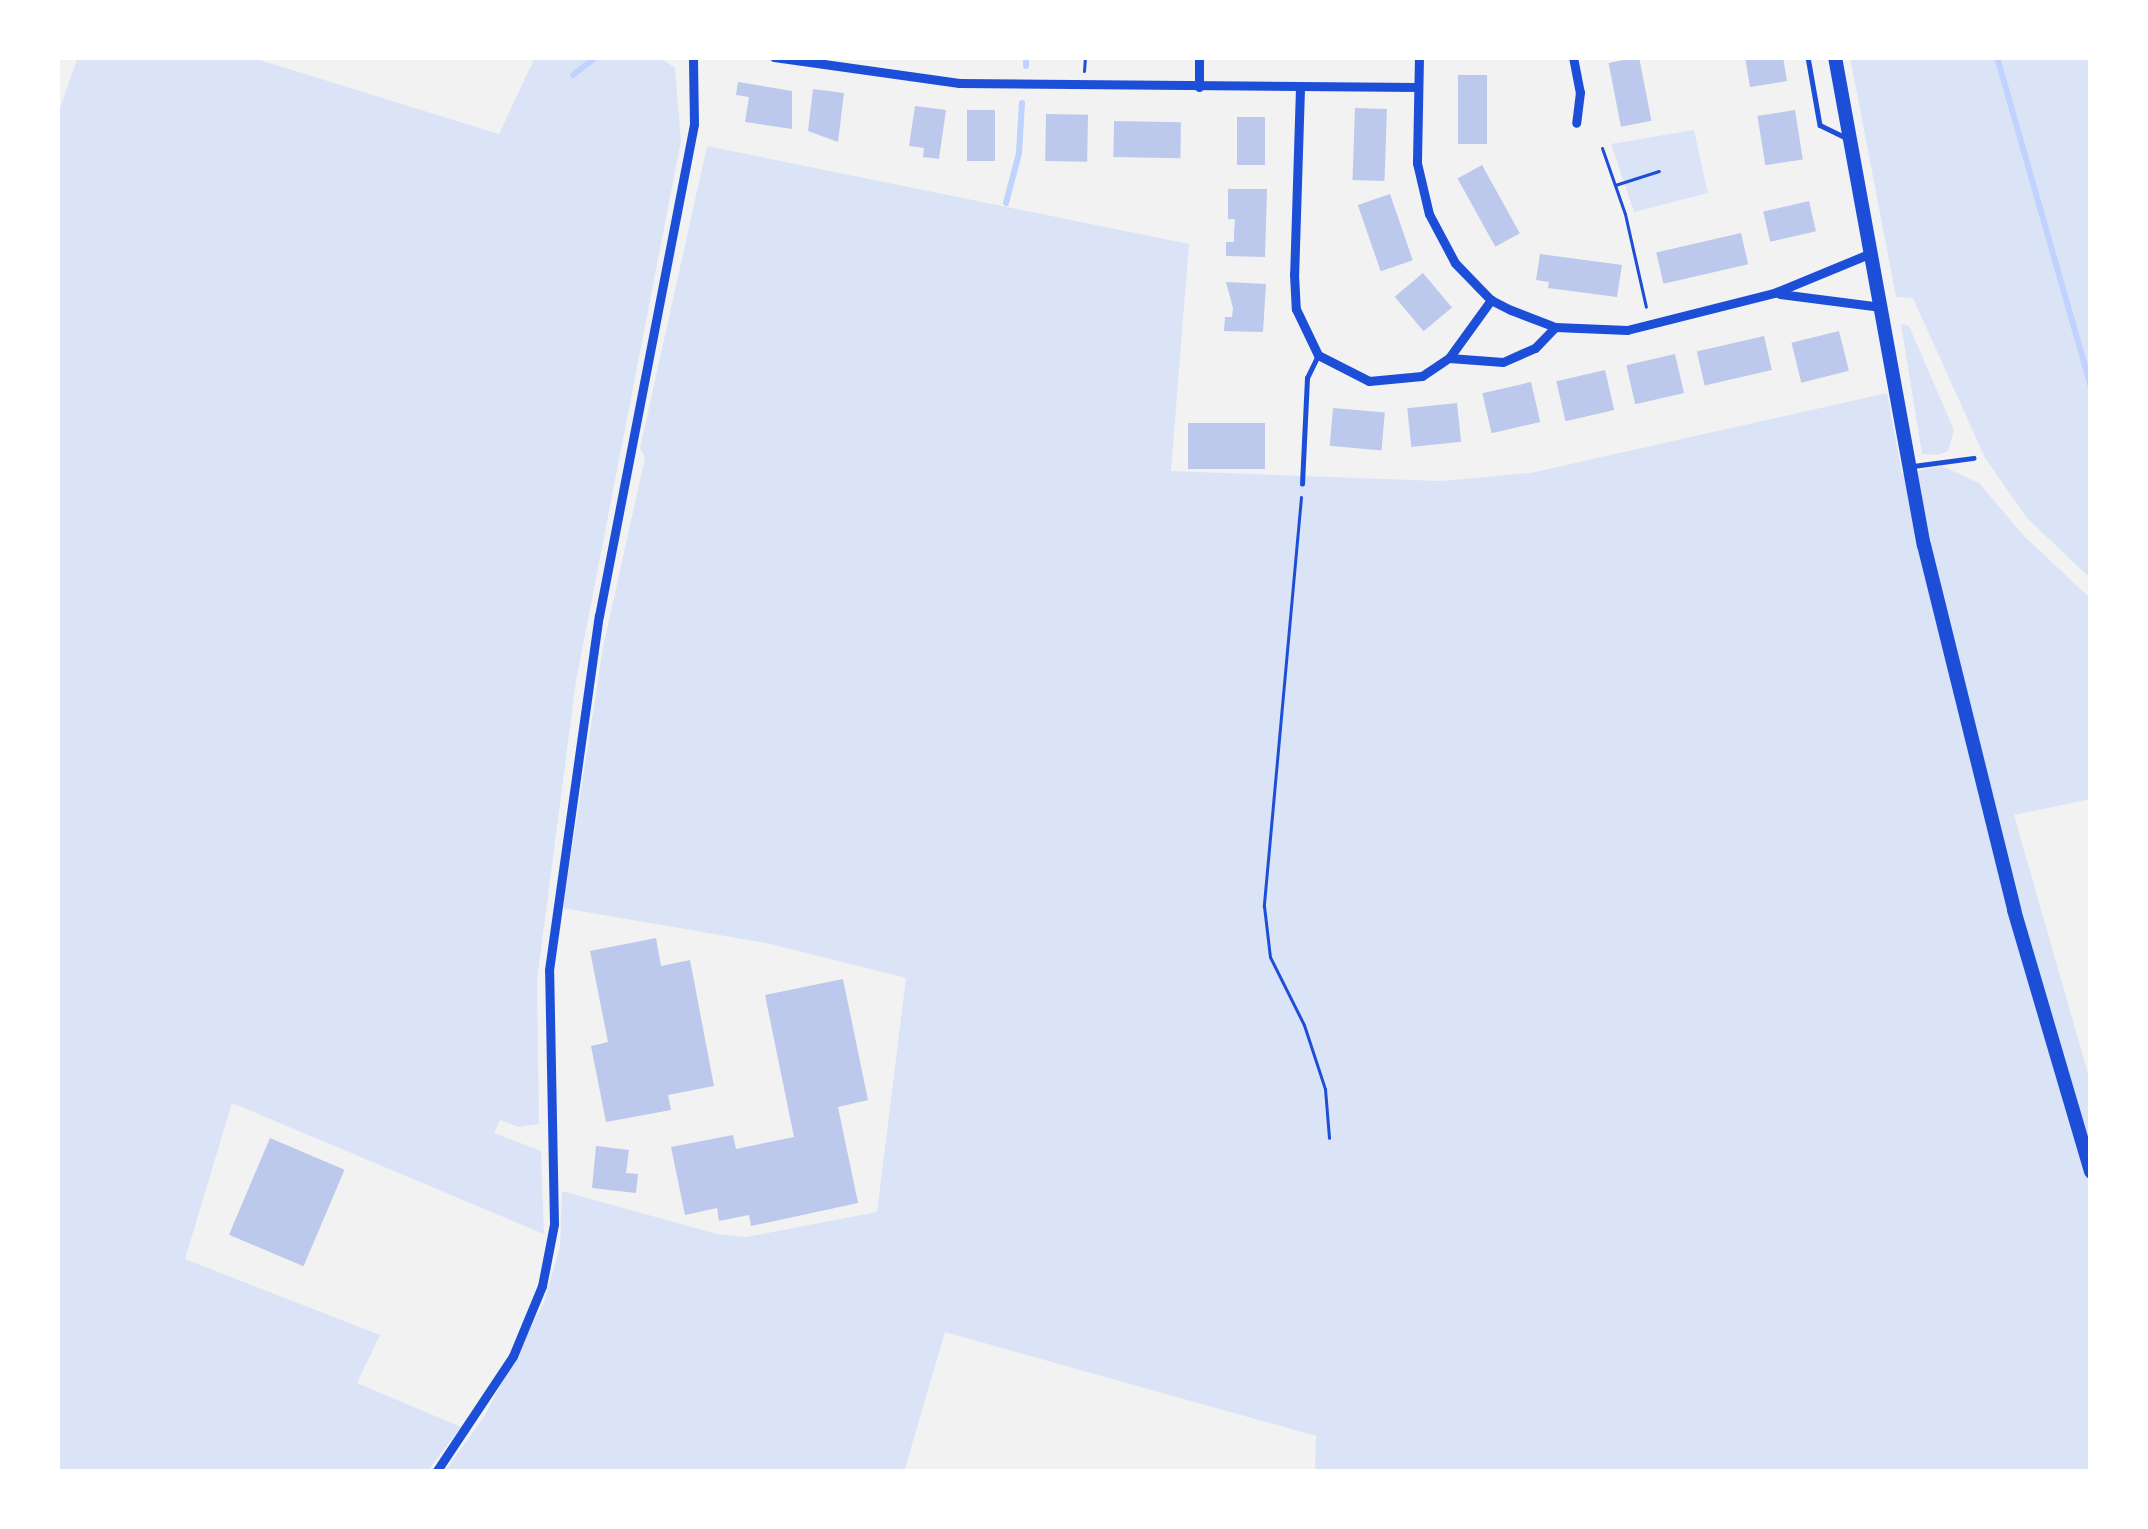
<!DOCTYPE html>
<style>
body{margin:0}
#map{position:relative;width:2148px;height:1529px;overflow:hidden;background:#f2f2f2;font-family:Barlow,sans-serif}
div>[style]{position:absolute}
.green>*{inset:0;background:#dbe4f7}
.stream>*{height:6px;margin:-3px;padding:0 3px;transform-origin:3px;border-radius:3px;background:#bfd3fe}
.building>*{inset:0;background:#bdc9ec;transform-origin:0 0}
.path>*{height:3px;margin:-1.5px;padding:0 1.5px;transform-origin:1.5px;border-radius:1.5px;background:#1d4ed8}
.service>*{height:4.5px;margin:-2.25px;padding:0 2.25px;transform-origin:2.25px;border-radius:2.25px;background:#1d4ed8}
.minor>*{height:9px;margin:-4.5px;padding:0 4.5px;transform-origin:4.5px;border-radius:4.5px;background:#1d4ed8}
.secondary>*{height:14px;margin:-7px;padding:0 7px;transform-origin:7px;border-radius:7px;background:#1d4ed8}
span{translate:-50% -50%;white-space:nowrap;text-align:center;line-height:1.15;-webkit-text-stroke:12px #fff;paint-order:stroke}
.frame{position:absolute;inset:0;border:60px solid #fff;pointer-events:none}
</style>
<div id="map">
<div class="green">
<i style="clip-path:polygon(78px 57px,250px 57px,499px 134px,535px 57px,660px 57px,675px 68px,681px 141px,576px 681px,537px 980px,539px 1124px,518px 1127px,500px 1120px,494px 1133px,541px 1151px,544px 1234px,232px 1103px,185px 1259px,380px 1335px,357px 1383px,461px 1427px,427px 1472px,57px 1472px,57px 116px)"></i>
<i style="clip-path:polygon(1850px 57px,2091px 57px,2091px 579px,2027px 518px,1985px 458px,1913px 298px,1896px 297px)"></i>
<i style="clip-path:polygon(1694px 130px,1708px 193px,1634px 212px,1611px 144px)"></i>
<i style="clip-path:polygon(707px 146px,1189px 244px,1171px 471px,1441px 481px,1530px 473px,1887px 393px,1902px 474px,1942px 466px,1979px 483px,2024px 536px,2091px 599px,2091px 799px,2014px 815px,2091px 1084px,2091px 1472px,1315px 1472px,1316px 1436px,945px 1332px,904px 1472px,444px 1472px,484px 1417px,544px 1302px,560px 1247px,562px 1191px,717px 1234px,746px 1237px,877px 1212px,906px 978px,766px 943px,563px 908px,603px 647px,645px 458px,640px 448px)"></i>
<i style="clip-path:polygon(1901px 324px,1909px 326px,1954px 430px,1948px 451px,1938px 455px,1922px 454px)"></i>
</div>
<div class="stream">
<i style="left:1997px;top:57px;width:343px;rotate:74.1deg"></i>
<i style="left:1026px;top:66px;width:9px;rotate:-90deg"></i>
<i style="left:573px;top:75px;width:29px;rotate:-38deg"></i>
<i style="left:1006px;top:203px;width:52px;rotate:-75.4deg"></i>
<i style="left:1019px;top:153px;width:50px;rotate:-86.6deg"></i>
</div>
<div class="building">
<i style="left:1639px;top:57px;width:65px;height:31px;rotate:79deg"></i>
<i style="clip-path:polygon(1745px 57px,1783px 57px,1787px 81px,1750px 87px)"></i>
<i style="left:1458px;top:75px;width:29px;height:69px"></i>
<i style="clip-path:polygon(738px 82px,792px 91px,792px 129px,745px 122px,749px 97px,736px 95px)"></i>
<i style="clip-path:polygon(813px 89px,844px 93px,838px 142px,808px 131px)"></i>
<i style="clip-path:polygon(915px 106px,946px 110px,939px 159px,923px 157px,924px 148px,909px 146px)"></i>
<i style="left:1355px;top:108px;width:32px;height:72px;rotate:2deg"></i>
<i style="left:967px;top:110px;width:28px;height:51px"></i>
<i style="left:1795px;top:110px;width:50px;height:38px;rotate:81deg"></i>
<i style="left:1046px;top:114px;width:42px;height:47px;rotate:1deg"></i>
<i style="left:1237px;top:117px;width:28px;height:48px"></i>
<i style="left:1114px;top:121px;width:67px;height:36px;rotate:1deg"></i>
<i style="left:1482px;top:165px;width:78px;height:28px;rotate:61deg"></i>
<i style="clip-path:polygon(1228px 189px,1267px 189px,1265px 257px,1226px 256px,1226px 242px,1234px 242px,1234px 233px,1235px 219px,1228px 219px)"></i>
<i style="left:1390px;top:194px;width:70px;height:34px;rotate:71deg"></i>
<i style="left:1809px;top:201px;width:31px;height:47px;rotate:77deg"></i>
<i style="left:1741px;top:233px;width:32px;height:87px;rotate:77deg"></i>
<i style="clip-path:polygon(1540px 254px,1622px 265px,1617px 297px,1548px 288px,1549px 282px,1536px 280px)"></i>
<i style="left:1423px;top:273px;width:45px;height:37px;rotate:50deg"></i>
<i style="clip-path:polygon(1226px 282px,1266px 284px,1263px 332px,1224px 331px,1225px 317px,1232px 317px,1233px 308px)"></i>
<i style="left:1839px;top:331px;width:41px;height:49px;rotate:76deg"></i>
<i style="left:1764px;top:336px;width:35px;height:69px;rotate:77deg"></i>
<i style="left:1675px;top:354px;width:40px;height:50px;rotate:77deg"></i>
<i style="left:1605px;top:370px;width:41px;height:50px;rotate:77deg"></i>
<i style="left:1531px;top:382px;width:41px;height:50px;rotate:77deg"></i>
<i style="left:1457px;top:403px;width:39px;height:50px;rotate:84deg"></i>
<i style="left:1333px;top:408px;width:52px;height:38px;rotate:5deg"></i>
<i style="left:1188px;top:423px;width:77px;height:46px"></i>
<i style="clip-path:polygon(656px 938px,661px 966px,690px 960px,714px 1086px,668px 1095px,671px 1110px,606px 1122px,591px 1046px,608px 1042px,590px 951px)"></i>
<i style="clip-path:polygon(843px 979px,868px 1100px,838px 1107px,858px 1203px,751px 1226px,749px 1215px,719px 1221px,717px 1208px,685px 1215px,671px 1147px,733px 1135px,736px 1149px,794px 1137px,765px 995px)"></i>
<i style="left:270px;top:1138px;width:81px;height:105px;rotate:23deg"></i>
<i style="clip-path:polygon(596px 1146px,629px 1150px,626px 1173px,638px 1174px,636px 1193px,592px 1188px)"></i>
</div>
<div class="path">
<i style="left:1084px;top:71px;width:14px;rotate:-86deg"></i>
<i style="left:1602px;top:148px;width:70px;rotate:70.8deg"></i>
<i style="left:1625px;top:214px;width:95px;rotate:77.3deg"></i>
<i style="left:1615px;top:185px;width:46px;rotate:-17.7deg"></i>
<i style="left:1301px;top:497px;width:411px;rotate:95.2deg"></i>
<i style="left:1264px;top:906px;width:51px;rotate:83.3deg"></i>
<i style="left:1270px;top:957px;width:76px;rotate:63.4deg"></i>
<i style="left:1304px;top:1025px;width:67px;rotate:71.8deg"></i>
<i style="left:1325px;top:1089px;width:49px;rotate:85.3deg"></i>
</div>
<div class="service">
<i style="left:1808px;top:57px;width:69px;rotate:80deg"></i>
<i style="left:1820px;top:125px;width:28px;rotate:26deg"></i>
<i style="left:1913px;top:466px;width:61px;rotate:-7.6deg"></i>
<i style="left:1302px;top:484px;width:106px;rotate:-87.3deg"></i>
<i style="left:1307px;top:378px;width:25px;rotate:-64deg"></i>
</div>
<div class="minor">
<i style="left:774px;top:57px;width:187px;rotate:8deg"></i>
<i style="left:959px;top:83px;width:459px;rotate:0.5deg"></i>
<i style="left:1419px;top:57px;width:106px;rotate:91.1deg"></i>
<i style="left:1417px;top:163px;width:52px;rotate:76.8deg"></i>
<i style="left:1429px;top:214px;width:55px;rotate:62deg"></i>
<i style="left:1455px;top:263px;width:52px;rotate:45.8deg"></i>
<i style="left:1491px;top:300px;width:22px;rotate:27deg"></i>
<i style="left:1511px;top:310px;width:47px;rotate:21.1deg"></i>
<i style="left:1555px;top:327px;width:72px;rotate:2.4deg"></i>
<i style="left:1627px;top:330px;width:152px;rotate:-14.1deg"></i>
<i style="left:1774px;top:293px;width:105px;rotate:-22.4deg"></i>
<i style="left:1573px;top:57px;width:36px;rotate:79deg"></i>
<i style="left:1580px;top:92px;width:31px;rotate:97deg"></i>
<i style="left:1199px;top:87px;width:30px;rotate:-90deg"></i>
<i style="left:1300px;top:88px;width:186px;rotate:91.8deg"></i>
<i style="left:1294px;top:274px;width:35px;rotate:87deg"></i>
<i style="left:1296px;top:309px;width:51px;rotate:64.4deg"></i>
<i style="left:1318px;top:355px;width:57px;rotate:27deg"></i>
<i style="left:1369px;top:381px;width:53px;rotate:-5.4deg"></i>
<i style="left:1422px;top:376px;width:32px;rotate:-34deg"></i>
<i style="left:1449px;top:358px;width:72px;rotate:-54.1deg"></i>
<i style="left:1780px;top:294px;width:102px;rotate:7.3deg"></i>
<i style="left:1449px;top:358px;width:54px;rotate:4.2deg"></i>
<i style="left:1503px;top:362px;width:35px;rotate:-24deg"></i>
<i style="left:1535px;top:348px;width:29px;rotate:-46deg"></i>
<i style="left:436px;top:1472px;width:139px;rotate:-56.4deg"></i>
<i style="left:513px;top:1356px;width:76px;rotate:-67.5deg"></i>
<i style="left:542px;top:1286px;width:63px;rotate:-79deg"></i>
<i style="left:554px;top:1224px;width:254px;rotate:-91.1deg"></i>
<i style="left:549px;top:970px;width:358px;rotate:-82deg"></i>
<i style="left:599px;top:616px;width:501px;rotate:-79.07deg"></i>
<i style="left:694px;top:124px;width:67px;rotate:-90.9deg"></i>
</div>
<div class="secondary">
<i style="left:1835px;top:57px;width:496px;rotate:79.7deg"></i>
<i style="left:1924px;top:545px;width:376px;rotate:76.1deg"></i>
<i style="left:2014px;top:910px;width:273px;rotate:73.6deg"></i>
</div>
<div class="frame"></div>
</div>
